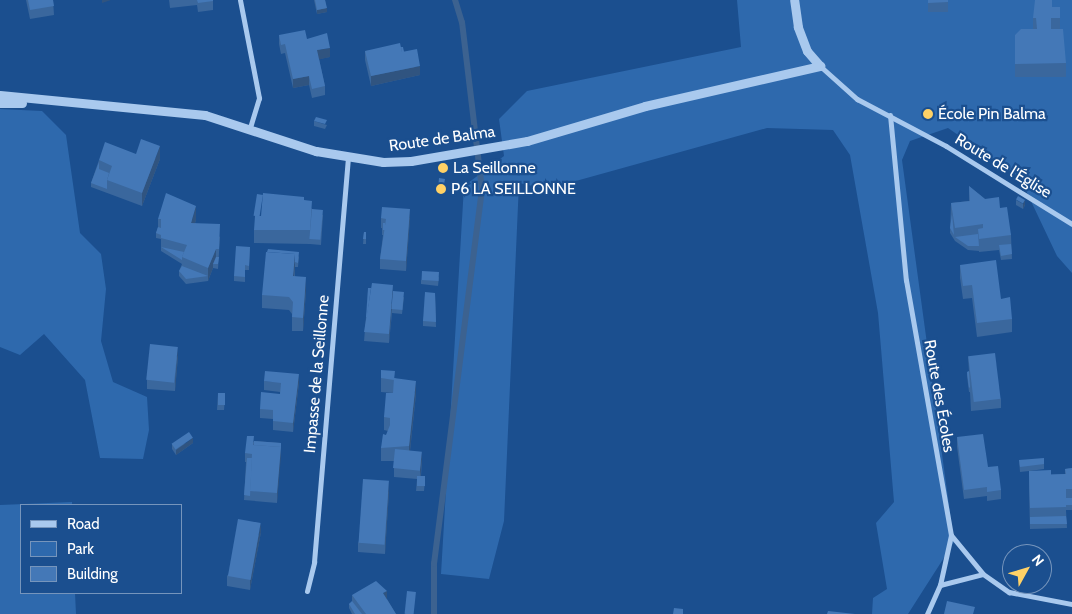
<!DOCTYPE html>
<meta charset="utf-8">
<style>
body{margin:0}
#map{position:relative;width:1072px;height:614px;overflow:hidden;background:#1b4f8f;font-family:Cabin,sans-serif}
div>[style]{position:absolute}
.green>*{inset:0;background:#2e69ad}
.stream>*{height:5.5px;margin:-2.75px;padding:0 2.75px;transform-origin:2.75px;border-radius:2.75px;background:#3c6290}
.minor>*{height:5px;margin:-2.5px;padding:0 2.5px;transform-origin:2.5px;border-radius:2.5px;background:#a9c9ee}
.tertiary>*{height:9px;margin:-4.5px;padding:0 4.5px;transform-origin:4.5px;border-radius:4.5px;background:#a9c9ee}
.wall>*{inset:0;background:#3a679d;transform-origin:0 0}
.shaded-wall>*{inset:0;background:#305480}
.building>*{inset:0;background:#4478b7;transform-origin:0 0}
.dots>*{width:14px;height:14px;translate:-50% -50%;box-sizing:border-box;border:2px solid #1b4f8f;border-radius:50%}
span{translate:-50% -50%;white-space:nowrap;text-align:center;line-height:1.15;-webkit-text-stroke:4.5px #1b4f8f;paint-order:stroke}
.poi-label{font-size:16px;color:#fff}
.left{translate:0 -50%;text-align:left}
.street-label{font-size:16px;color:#fff}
.legend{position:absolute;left:20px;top:504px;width:162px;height:90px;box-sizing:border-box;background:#1b4f8f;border:1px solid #7695bc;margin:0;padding:6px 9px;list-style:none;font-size:15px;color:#fff}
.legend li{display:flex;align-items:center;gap:10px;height:25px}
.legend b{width:25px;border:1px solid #7695bc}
.north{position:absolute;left:1002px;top:544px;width:50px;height:50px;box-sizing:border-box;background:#1b4f8f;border:1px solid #7695bc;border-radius:50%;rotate:51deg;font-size:14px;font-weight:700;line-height:20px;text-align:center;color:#fff}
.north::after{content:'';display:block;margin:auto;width:18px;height:22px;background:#ffd166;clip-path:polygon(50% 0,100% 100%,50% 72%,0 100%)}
</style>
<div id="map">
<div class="green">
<i style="clip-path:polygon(737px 0,1072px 0,1072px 273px,1057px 256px,1020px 178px,948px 128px,910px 141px,902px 160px,954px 542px,908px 614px,872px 614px,873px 598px,887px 589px,876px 523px,894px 502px,878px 313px,850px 155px,833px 130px,767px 128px,547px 189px,519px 183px,504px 521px,489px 579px,441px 574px,464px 186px,504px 156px,499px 119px,527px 91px,741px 47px)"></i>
<i style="clip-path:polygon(0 109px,42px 111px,66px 135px,80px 233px,101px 254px,106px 289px,101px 341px,113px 382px,147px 397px,149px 430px,143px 459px,100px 458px,85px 380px,44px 334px,20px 355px,0 347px)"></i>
<i style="clip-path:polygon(72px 502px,72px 505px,21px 505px,21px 593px,75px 593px,76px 614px,0 614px,0 505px)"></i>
</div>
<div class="stream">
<i style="left:434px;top:614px;width:50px;rotate:-90deg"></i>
<i style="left:434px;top:564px;width:377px;rotate:-82.7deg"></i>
<i style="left:482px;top:190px;width:168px;rotate:-96.8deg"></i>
<i style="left:462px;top:23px;width:24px;rotate:-107deg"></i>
</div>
<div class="minor">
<i style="left:240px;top:0;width:100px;rotate:79deg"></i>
<i style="left:259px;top:98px;width:31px;rotate:107deg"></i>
<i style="left:820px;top:66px;width:50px;rotate:41.7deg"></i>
<i style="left:857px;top:99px;width:101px;rotate:27.8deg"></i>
<i style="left:946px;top:146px;width:148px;rotate:31.8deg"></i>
<i style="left:890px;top:115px;width:166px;rotate:84.5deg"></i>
<i style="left:906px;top:280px;width:259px;rotate:80deg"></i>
<i style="left:951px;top:535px;width:50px;rotate:50.6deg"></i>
<i style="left:983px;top:574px;width:32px;rotate:35deg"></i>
<i style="left:1009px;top:592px;width:64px;rotate:10.8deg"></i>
<i style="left:940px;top:585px;width:44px;rotate:-14.3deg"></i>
<i style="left:307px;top:591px;width:30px;rotate:-76deg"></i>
<i style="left:314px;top:562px;width:406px;rotate:-85.2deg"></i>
<i style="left:927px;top:614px;width:32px;rotate:-66deg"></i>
<i style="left:940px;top:585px;width:51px;rotate:-77.6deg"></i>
</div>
<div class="tertiary">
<i style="left:0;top:95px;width:206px;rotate:5.6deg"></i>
<i style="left:205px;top:115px;width:117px;rotate:18deg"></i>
<i style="left:316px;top:151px;width:68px;rotate:9.3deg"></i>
<i style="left:383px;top:162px;width:28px;rotate:-2deg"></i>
<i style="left:411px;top:161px;width:118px;rotate:-9.8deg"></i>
<i style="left:527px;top:141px;width:123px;rotate:-16.5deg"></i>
<i style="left:645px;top:106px;width:180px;rotate:-12.9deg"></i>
<i style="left:820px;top:66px;width:20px;rotate:-131deg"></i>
<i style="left:807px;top:51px;width:26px;rotate:-111deg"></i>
<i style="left:798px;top:27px;width:27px;rotate:-98deg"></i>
<i style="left:0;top:103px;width:22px"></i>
</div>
<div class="wall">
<i style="clip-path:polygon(26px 0,53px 0,54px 15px,30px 19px)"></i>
<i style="clip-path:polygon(169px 0,213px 0,213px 10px,198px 12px,197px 5px,170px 8px)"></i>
<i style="clip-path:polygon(314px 0,325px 0,327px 12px,317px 14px)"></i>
<i style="left:928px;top:0;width:20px;height:12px"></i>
<i style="clip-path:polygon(1052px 7px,1060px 7px,1060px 29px,1066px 63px,1066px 77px,1015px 77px,1015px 35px,1033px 29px,1033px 18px)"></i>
<i style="clip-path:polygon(279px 35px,307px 39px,330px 57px,319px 59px,325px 86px,325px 95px,312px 98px,309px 85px,293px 88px,285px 53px,281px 54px,279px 44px)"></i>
<i style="clip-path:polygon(401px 47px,420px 75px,371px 86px,365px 60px,365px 51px)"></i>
<i style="clip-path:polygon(314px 121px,327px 125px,325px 129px,314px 126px)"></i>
<i style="clip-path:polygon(136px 154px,160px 159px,142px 206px,91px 187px,91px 183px,99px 160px)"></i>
<i style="clip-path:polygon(445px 183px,443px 194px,438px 194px,438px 189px)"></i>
<i style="clip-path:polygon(969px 186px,985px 199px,1000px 208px,1011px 235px,1012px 259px,1001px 260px,999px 250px,979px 252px,979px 251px,968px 250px,955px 241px,950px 233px,951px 203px,969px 201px)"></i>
<i style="clip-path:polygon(304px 200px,312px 209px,323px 215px,321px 245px,310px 244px,254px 243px,254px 230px)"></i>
<i style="clip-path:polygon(1016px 200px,1025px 205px,1023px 209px,1016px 205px)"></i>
<i style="clip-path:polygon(381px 218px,410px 218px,406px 271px,380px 269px,380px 259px,383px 235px,382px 235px,382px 228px,381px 228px)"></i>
<i style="clip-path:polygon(158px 219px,196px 220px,195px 223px,220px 237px,218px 269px,213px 268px,208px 281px,186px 284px,179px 276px,179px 271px,182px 264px,161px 251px,161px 233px,161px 239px,156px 238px,156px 233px,158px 227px)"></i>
<i style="clip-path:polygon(364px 232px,366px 232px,366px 244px,363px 244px)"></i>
<i style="clip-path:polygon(250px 247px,249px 270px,245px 270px,245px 282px,234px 281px,234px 276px)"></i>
<i style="clip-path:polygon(299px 256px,298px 267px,295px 267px,295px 276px,306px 291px,303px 331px,292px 331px,292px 314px,289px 310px,262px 308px,262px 295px)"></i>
<i style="clip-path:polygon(960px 265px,1001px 299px,1012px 319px,1012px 332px,977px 337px,972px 298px,963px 299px,960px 278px)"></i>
<i style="clip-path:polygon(439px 277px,438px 286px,421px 284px,421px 280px)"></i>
<i style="clip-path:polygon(435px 293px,436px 327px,423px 326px,423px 321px)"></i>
<i style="clip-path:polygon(404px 297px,402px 314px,392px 313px,389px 343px,364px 341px,366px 317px)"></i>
<i style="clip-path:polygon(178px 356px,175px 391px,147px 389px,147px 380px)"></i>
<i style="clip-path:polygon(968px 356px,1001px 399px,1001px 408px,971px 411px,970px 392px,969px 392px,967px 376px,967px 372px,969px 372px)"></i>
<i style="clip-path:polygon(381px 378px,395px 378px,416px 394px,410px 451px,422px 461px,421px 476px,425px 481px,424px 491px,416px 491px,417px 479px,394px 477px,394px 461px,381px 461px,381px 448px,388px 431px,384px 430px,384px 417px,393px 393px,381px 392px)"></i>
<i style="clip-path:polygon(264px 381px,299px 383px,293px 432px,273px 430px,273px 419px,260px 418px,260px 409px,280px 394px,280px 392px,264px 390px)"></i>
<i style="clip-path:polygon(218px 393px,225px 398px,224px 410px,217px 410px)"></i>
<i style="clip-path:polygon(957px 437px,988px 467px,1001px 490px,1001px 499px,987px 501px,987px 496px,964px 499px,957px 447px)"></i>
<i style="clip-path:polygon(254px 441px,281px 443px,277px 503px,244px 500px,246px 462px,245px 462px,245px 453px)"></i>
<i style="clip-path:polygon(193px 443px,176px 455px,172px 449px,172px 444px)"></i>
<i style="clip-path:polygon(1019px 460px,1044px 464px,1044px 469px,1030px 471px,1051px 475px,1065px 474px,1065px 469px,1072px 468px,1072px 510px,1066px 510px,1067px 528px,1030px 529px,1029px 489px,1029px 471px,1020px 472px)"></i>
<i style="clip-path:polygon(389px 491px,385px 554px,358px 552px,358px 543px)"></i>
<i style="clip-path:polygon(261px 532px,250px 590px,227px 586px,227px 576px)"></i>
<i style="clip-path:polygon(352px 595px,387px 599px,396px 614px,352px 614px,349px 608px,349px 604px,352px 602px)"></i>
</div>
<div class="shaded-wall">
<i style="clip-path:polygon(102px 0,111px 0,102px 3px)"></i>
<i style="clip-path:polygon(327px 8px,327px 12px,317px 14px,317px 10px)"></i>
<i style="clip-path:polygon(330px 48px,330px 57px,317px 60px,317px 50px)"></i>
<i style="clip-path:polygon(420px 66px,420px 75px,371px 86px,371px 76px)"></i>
<i style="clip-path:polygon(309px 76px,309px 85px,293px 88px,293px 79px)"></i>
<i style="clip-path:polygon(160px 146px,160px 159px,142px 206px,142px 193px)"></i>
<i style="clip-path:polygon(1025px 200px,1025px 205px,1023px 209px,1023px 204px)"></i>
<i style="clip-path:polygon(196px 206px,196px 220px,191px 236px,191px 223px)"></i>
<i style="clip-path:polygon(410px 209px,410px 218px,406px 271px,406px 261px)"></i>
<i style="clip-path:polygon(216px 249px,216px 262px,213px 264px,213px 268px,208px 281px,208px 268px)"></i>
<i style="clip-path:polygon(295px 254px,295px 267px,293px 290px,293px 276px)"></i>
<i style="clip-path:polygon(306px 277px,306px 291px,303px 331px,303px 318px)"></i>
<i style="clip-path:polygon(393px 285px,393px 294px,389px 343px,389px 334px)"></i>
<i style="clip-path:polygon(178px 347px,178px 356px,175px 391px,175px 382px)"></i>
<i style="clip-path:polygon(299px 374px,299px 383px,293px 432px,293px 423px)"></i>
<i style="clip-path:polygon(416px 381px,416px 394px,409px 460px,409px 446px)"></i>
<i style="clip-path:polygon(193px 438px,193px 443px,176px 455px,176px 450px)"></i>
<i style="clip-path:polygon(281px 443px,281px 456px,277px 503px,277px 493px)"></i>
<i style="clip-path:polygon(422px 452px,422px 461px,420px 480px,420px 470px)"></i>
<i style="clip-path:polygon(389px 481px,389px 491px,385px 554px,385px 545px)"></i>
<i style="clip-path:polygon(261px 523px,261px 532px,250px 590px,250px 580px)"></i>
<i style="clip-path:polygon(387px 591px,387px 600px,383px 593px)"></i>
</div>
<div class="building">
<i style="clip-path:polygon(28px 0,53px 0,54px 6px,30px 10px)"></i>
<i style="clip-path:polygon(197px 0,213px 0,213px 1px,198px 3px)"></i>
<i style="clip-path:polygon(315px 0,325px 0,327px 8px,317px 10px)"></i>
<i style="clip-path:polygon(928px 0,948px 0,948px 2px,928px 3px)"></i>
<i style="clip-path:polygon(1035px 0,1052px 0,1052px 7px,1060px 7px,1060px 18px,1051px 18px,1051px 29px,1063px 29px,1066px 63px,1015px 64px,1015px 35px,1021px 29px,1037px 29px,1036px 18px,1033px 18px)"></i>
<i style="clip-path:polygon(305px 30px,307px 39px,327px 33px,330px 48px,317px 50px,325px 86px,312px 89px,309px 76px,293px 79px,285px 44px,281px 45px,279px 35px)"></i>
<i style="clip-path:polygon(400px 43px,402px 52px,417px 49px,420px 66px,371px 76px,365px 51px)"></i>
<i style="clip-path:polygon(401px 47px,403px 47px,404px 52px,402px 52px)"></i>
<i style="clip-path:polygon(316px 117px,327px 120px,325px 124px,314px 121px)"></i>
<i style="clip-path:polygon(141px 139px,160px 146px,142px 193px,107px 180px,112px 166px,99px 160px,105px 142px,136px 154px)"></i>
<i style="clip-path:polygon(99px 162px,99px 169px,109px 173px,107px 180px,107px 189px,91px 183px)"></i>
<i style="clip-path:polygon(439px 178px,445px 179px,443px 190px,438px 189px)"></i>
<i style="clip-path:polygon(969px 186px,985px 199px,999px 197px,1000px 208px,1007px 207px,1011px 235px,979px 239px,978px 229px,983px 228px,983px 224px,955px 228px,951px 203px,970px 201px)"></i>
<i style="clip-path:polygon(166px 193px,196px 206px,191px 223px,220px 224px,219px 249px,216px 249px,208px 268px,182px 257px,187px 245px,161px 238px,161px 219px,158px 219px)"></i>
<i style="clip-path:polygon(263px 193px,304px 197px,304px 200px,312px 201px,310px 230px,254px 230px,255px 216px,261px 216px)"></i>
<i style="left:257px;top:194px;width:6px;height:22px;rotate:9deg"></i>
<i style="left:1018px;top:196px;width:8px;height:4px;rotate:30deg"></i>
<i style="clip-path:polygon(382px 207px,410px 209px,406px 261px,380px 259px,386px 219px,381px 218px)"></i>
<i style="left:312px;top:209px;width:11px;height:30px;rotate:5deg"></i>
<i style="clip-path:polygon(952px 214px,954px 235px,950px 228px)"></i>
<i style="left:383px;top:223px;width:2px;height:7px"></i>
<i style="clip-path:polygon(158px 227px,161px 228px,161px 235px,156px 233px)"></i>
<i style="clip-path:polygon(364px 232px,366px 232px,366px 239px,363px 239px)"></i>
<i style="clip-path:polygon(978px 234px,979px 246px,968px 246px,955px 237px)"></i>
<i style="clip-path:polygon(1011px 244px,1012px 254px,1001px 256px,999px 245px)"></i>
<i style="clip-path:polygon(236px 246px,250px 247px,249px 266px,245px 265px,245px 277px,234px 276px)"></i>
<i style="clip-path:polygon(161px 247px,184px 252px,182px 257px,182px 260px)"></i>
<i style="clip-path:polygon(268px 249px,299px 252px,298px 263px,295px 262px,295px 254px,267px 252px)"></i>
<i style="clip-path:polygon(266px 252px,295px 254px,293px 276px,306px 277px,303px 318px,292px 317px,293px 302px,289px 297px,262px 295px)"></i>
<i style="clip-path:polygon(216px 257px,219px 257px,218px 264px,213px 264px)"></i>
<i style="clip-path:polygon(996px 260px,1001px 299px,1010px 297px,1012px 319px,977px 323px,972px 285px,963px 286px,960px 265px)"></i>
<i style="clip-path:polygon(182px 266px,208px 276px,186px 279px,179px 271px)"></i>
<i style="left:422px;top:271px;width:17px;height:9px;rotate:3deg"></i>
<i style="clip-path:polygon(372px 283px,393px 285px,389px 334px,364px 332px)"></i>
<i style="clip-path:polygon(368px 288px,371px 288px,367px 317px,366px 317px)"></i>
<i style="left:393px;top:291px;width:11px;height:18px;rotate:5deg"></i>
<i style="clip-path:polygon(425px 292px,435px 293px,436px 322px,423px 321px)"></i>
<i style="left:150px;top:344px;width:28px;height:36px;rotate:6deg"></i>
<i style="left:995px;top:353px;width:46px;height:27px;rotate:83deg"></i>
<i style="clip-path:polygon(381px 370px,395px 371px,394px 380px,381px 378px)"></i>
<i style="clip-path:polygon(265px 371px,299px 374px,293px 423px,273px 421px,273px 410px,260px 409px,261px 392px,280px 394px,281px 383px,264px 381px)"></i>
<i style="clip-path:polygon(969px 371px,970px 387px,969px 388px,967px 372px)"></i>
<i style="clip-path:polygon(394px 378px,416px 381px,409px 446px,381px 448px,383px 434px,386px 435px,390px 425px,390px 418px,384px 417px,386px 393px,393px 393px)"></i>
<i style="left:218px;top:393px;width:7px;height:12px"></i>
<i style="left:189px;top:432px;width:7px;height:21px;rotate:56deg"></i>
<i style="clip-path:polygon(983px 434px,988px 467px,998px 466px,1001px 490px,987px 492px,987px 487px,964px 490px,957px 437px)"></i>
<i style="clip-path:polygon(247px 436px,254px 436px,253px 445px,281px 447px,277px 493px,250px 491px,252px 454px,245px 453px)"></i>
<i style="clip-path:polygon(254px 441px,281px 443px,281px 451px,281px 447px,254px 445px)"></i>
<i style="left:395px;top:449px;width:27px;height:19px;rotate:6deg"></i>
<i style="clip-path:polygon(247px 458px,252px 458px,250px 496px,244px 495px)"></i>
<i style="clip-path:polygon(1044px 458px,1044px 464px,1020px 467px,1019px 460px)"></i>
<i style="clip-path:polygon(1072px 468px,1072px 489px,1066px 489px,1066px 507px,1030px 508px,1029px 475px,1066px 474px,1065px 469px)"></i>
<i style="clip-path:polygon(1051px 470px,1051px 475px,1029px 475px,1029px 471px)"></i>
<i style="left:417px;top:476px;width:8px;height:10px"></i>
<i style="left:363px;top:479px;width:26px;height:64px;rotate:4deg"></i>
<i style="left:1066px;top:498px;width:6px;height:7px"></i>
<i style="clip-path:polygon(1066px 516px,1067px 524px,1030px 524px,1030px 517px)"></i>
<i style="left:238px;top:519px;width:23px;height:58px;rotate:10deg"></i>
<i style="clip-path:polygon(376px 581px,387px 591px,383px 593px,396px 614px,366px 614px,352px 595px)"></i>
<i style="left:407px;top:591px;width:9px;height:23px;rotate:6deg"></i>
<i style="clip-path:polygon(352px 601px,362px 614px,355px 614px,349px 604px)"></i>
<i style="clip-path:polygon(947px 601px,975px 607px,973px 614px,944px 614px)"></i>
<i style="clip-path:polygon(674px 608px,683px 609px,683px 614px,673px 614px)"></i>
<i style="clip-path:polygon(828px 611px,855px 614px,827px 614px)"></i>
</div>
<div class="dots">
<i style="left:928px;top:114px;background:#ffd166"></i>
<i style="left:443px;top:168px;background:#ffd166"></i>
<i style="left:441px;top:189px;background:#ffd166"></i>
</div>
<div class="poi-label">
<span class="left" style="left:938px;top:114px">École Pin Balma</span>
<span class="left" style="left:453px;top:168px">La Seillonne</span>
<span class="left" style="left:451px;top:189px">P6 LA SEILLONNE</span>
</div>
<div class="street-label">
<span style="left:442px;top:139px;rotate:-8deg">Route de Balma</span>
<span style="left:1003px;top:166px;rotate:31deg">Route de l'Église</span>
<span style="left:317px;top:374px;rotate:-85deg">Impasse de la Seillonne</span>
<span style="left:939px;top:396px;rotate:80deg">Route des Écoles</span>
</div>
<ul class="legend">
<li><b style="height:6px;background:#a9c9ee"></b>Road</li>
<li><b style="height:14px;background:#2e69ad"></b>Park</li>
<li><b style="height:14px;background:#4478b7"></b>Building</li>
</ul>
<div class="north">N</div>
</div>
